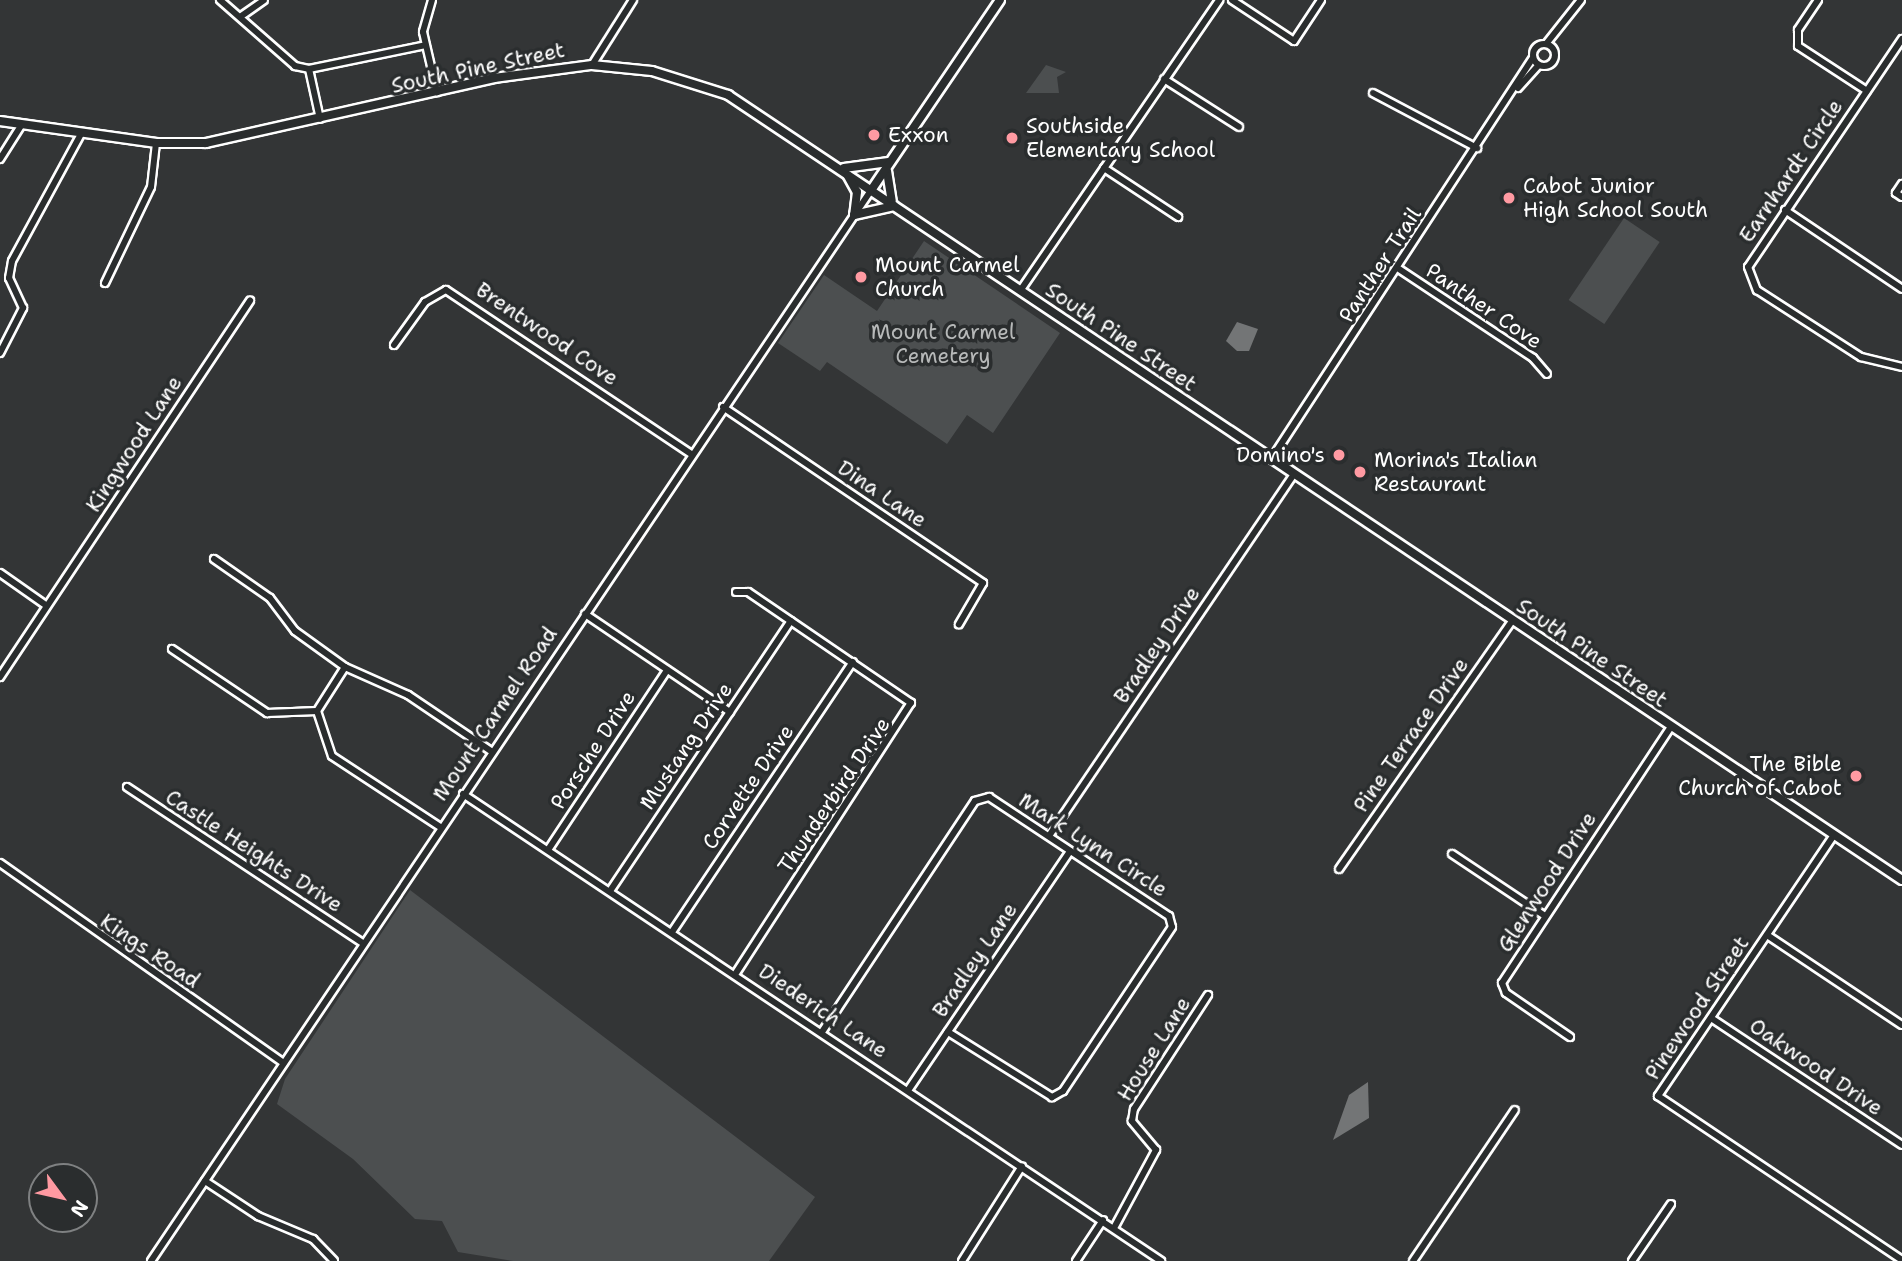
<!DOCTYPE html>
<style>
body{margin:0}
#map{position:relative;width:1902px;height:1261px;overflow:hidden;background:#333536;font-family:"Shantell Sans",sans-serif}
div>[style]{position:absolute}
.green>*{inset:0;background:#4c4f50;transform-origin:0 0}
.water>*{inset:0;background:#737576}
.roads{filter:drop-shadow(2px 0 #fff) drop-shadow(-2px 0 #fff) drop-shadow(0 2px #fff) drop-shadow(0 -2px #fff)}
.minor>*{height:6px;margin:-3px;padding:0 3px;transform-origin:3px;border-radius:3px;background:#2a2d2e}
.minor>.ring{margin:-3px;padding:0;box-sizing:content-box;background:none;border:6px solid #2a2d2e;border-radius:50%}
.major>*{height:8px;margin:-4px;padding:0 4px;transform-origin:4px;border-radius:4px;background:#2a2d2e}
.dots>*{width:19px;height:19px;translate:-50% -50%;box-sizing:border-box;border:4px solid #2a2d2e;border-radius:50%}
span{translate:-50% -50%;white-space:nowrap;text-align:center;line-height:1.15;-webkit-text-stroke:7px #2a2d2e;paint-order:stroke}
.street-label{font-size:21px;color:#fff}
.poi-label{font-size:21px;color:#fff}
.left{translate:0 -50%;text-align:left}
.right{translate:-100% -50%;text-align:right}
.park-label{font-size:21px;color:#b7b9b9}
.north{position:absolute;left:28px;top:1163px;width:70px;height:70px;box-sizing:border-box;background:#2a2d2e;border:2px solid #7f8182;border-radius:50%;rotate:123deg;font-size:19px;font-weight:700;line-height:28px;text-align:center;color:#fff}
.north::after{content:'';display:block;margin:auto;width:24px;height:32px;background:#ff9aa2;clip-path:polygon(50% 0,100% 100%,50% 72%,0 100%)}
</style>
<div id="map">
<div class="green">
<i style="clip-path:polygon(1046px 65px,1066px 72px,1057px 77px,1059px 93px,1026px 93px)"></i>
<i style="left:1624px;top:218px;width:43px;height:99px;rotate:34deg"></i>
<i style="clip-path:polygon(924px 241px,1060px 333px,993px 433px,967px 415px,947px 444px,827px 362px,820px 371px,778px 343px,824px 275px,877px 311px)"></i>
<i style="clip-path:polygon(410px 890px,815px 1197px,769px 1261px,513px 1261px,458px 1252px,442px 1221px,415px 1219px,353px 1159px,277px 1104px,285px 1079px)"></i>
</div>
<div class="water">
<i style="clip-path:polygon(1237px 322px,1258px 329px,1249px 351px,1237px 351px,1226px 341px)"></i>
<i style="clip-path:polygon(1368px 1082px,1369px 1118px,1333px 1140px,1349px 1095px)"></i>
</div>
<div class="roads">
<div class="minor">
<i style="left:220px;top:0;width:100px;rotate:41.3deg"></i>
<i style="left:295px;top:66px;width:14px;rotate:12deg"></i>
<i style="left:309px;top:69px;width:119px;rotate:-11.6deg"></i>
<i style="left:432px;top:0;width:33px;rotate:106deg"></i>
<i style="left:423px;top:32px;width:62px;rotate:76.9deg"></i>
<i style="left:1232px;top:0;width:74px;rotate:33.5deg"></i>
<i style="left:1294px;top:41px;width:49px;rotate:-56.6deg"></i>
<i style="left:1818px;top:0;width:36px;rotate:124deg"></i>
<i style="left:1798px;top:30px;width:16px;rotate:90deg"></i>
<i style="left:1798px;top:46px;width:82px;rotate:33.1deg"></i>
<i style="left:240px;top:17px;width:29px;rotate:-35deg"></i>
<i style="left:1902px;top:39px;width:275px;rotate:124deg"></i>
<i style="left:1748px;top:267px;width:25px;rotate:69deg"></i>
<i style="left:1757px;top:290px;width:124px;rotate:32.8deg"></i>
<i style="left:1861px;top:357px;width:42px;rotate:13.7deg"></i>
<i class="ring" style="left:1533px;top:44px;width:16px;height:16px"></i>
<i style="left:1546px;top:44px;width:56px;rotate:-51.5deg"></i>
<i style="left:592px;top:65px;width:77px;rotate:-57.8deg"></i>
<i style="left:309px;top:69px;width:51px;rotate:77.6deg"></i>
<i style="left:1164px;top:79px;width:89px;rotate:32.6deg"></i>
<i style="left:1518px;top:88px;width:31px;rotate:-48deg"></i>
<i style="left:1373px;top:93px;width:118px;rotate:27.9deg"></i>
<i style="left:0;top:159px;width:41px;rotate:-57.8deg"></i>
<i style="left:1104px;top:168px;width:89px;rotate:33.5deg"></i>
<i style="left:1902px;top:184px;width:11px;rotate:124deg"></i>
<i style="left:1896px;top:193px;width:7px;rotate:34deg"></i>
<i style="left:1785px;top:210px;width:141px;rotate:34deg"></i>
<i style="left:1399px;top:269px;width:161px;rotate:33.6deg"></i>
<i style="left:1533px;top:358px;width:21px;rotate:49deg"></i>
<i style="left:105px;top:283px;width:106px;rotate:-64.4deg"></i>
<i style="left:151px;top:187px;width:44px;rotate:-83.5deg"></i>
<i style="left:1020px;top:291px;width:353px;rotate:-55.6deg"></i>
<i style="left:394px;top:345px;width:53px;rotate:-54.2deg"></i>
<i style="left:425px;top:302px;width:24px;rotate:-30deg"></i>
<i style="left:446px;top:290px;width:295px;rotate:33.8deg"></i>
<i style="left:0;top:353px;width:51px;rotate:-62.9deg"></i>
<i style="left:23px;top:308px;width:33px;rotate:-115deg"></i>
<i style="left:9px;top:278px;width:17px;rotate:-80deg"></i>
<i style="left:12px;top:261px;width:145px;rotate:-61.5deg"></i>
<i style="left:723px;top:407px;width:314px;rotate:34.1deg"></i>
<i style="left:983px;top:583px;width:48px;rotate:120.3deg"></i>
<i style="left:1272px;top:458px;width:478px;rotate:-56.9deg"></i>
<i style="left:214px;top:559px;width:68px;rotate:34.9deg"></i>
<i style="left:270px;top:598px;width:41px;rotate:52.9deg"></i>
<i style="left:295px;top:631px;width:62px;rotate:35.8deg"></i>
<i style="left:345px;top:667px;width:69px;rotate:24deg"></i>
<i style="left:408px;top:695px;width:100px;rotate:34deg"></i>
<i style="left:0;top:573px;width:57px;rotate:35.1deg"></i>
<i style="left:585px;top:614px;width:175px;rotate:34.1deg"></i>
<i style="left:172px;top:649px;width:115px;rotate:34deg"></i>
<i style="left:267px;top:713px;width:50px;rotate:-2.3deg"></i>
<i style="left:317px;top:711px;width:47px;rotate:71.6deg"></i>
<i style="left:332px;top:756px;width:129px;rotate:33.3deg"></i>
<i style="left:0;top:677px;width:452px;rotate:-56.4deg"></i>
<i style="left:317px;top:711px;width:52px;rotate:-57.5deg"></i>
<i style="left:127px;top:787px;width:283px;rotate:33.5deg"></i>
<i style="left:463px;top:794px;width:840px;rotate:33.78deg"></i>
<i style="left:1834px;top:835px;width:315px;rotate:124deg"></i>
<i style="left:1658px;top:1096px;width:294px;rotate:33.9deg"></i>
<i style="left:1049px;top:836px;width:437px;rotate:-55.9deg"></i>
<i style="left:548px;top:850px;width:216px;rotate:-56.5deg"></i>
<i style="left:1452px;top:854px;width:112px;rotate:33.7deg"></i>
<i style="left:0;top:863px;width:347px;rotate:35.2deg"></i>
<i style="left:1339px;top:869px;width:302px;rotate:-55.1deg"></i>
<i style="left:610px;top:891px;width:325px;rotate:-56.2deg"></i>
<i style="left:672px;top:932px;width:325px;rotate:-56.2deg"></i>
<i style="left:1767px;top:935px;width:162px;rotate:33.7deg"></i>
<i style="left:736px;top:973px;width:322px;rotate:-57.1deg"></i>
<i style="left:911px;top:703px;width:197px;rotate:-145.7deg"></i>
<i style="left:748px;top:592px;width:12px;rotate:180deg"></i>
<i style="left:1711px;top:1018px;width:229px;rotate:33.6deg"></i>
<i style="left:822px;top:1032px;width:277px;rotate:-56.5deg"></i>
<i style="left:975px;top:801px;width:15px;rotate:-16deg"></i>
<i style="left:989px;top:797px;width:216px;rotate:33.5deg"></i>
<i style="left:1169px;top:916px;width:11px;rotate:75deg"></i>
<i style="left:1172px;top:927px;width:197px;rotate:123.6deg"></i>
<i style="left:1063px;top:1091px;width:13px;rotate:151deg"></i>
<i style="left:1052px;top:1097px;width:123px;rotate:-148deg"></i>
<i style="left:1570px;top:1037px;width:78px;rotate:-145.5deg"></i>
<i style="left:1506px;top:993px;width:11px;rotate:-112deg"></i>
<i style="left:1502px;top:983px;width:307px;rotate:-56.6deg"></i>
<i style="left:909px;top:1089px;width:287px;rotate:-55.9deg"></i>
<i style="left:205px;top:1181px;width:64px;rotate:33.4deg"></i>
<i style="left:258px;top:1216px;width:60px;rotate:22.7deg"></i>
<i style="left:313px;top:1239px;width:30px;rotate:46deg"></i>
<i style="left:1114px;top:1228px;width:89px;rotate:-61.7deg"></i>
<i style="left:1156px;top:1150px;width:38px;rotate:-130deg"></i>
<i style="left:1132px;top:1121px;width:12px;rotate:-81deg"></i>
<i style="left:1134px;top:1109px;width:136px;rotate:-57deg"></i>
<i style="left:151px;top:1261px;width:1292px;rotate:-56.08deg"></i>
<i style="left:962px;top:1261px;width:112px;rotate:-57.7deg"></i>
<i style="left:1076px;top:1261px;width:49px;rotate:-56.6deg"></i>
<i style="left:1413px;top:1261px;width:182px;rotate:-56deg"></i>
<i style="left:1632px;top:1261px;width:69px;rotate:-55.6deg"></i>
</div>
<div class="major">
<i style="left:0;top:121px;width:158px;rotate:8deg"></i>
<i style="left:156px;top:143px;width:50px"></i>
<i style="left:206px;top:143px;width:295px;rotate:-12.7deg"></i>
<i style="left:494px;top:78px;width:99px;rotate:-7.6deg"></i>
<i style="left:592px;top:65px;width:60px;rotate:5.7deg"></i>
<i style="left:652px;top:71px;width:80px;rotate:17.5deg"></i>
<i style="left:728px;top:95px;width:1412px;rotate:33.77deg"></i>
<i style="left:844px;top:168px;width:45px;rotate:-7.6deg"></i>
<i style="left:887px;top:171px;width:30px;rotate:81deg"></i>
<i style="left:848px;top:176px;width:18px;rotate:61deg"></i>
<i style="left:857px;top:192px;width:23px;rotate:97deg"></i>
<i style="left:872px;top:189px;width:228px;rotate:-55.9deg"></i>
<i style="left:854px;top:215px;width:41px;rotate:-12.7deg"></i>
</div>
</div>
<div class="dots">
<i style="left:874px;top:135px;background:#ff9aa2"></i>
<i style="left:1012px;top:138px;background:#ff9aa2"></i>
<i style="left:1509px;top:198px;background:#ff9aa2"></i>
<i style="left:861px;top:277px;background:#ff9aa2"></i>
<i style="left:1339px;top:455px;background:#ff9aa2"></i>
<i style="left:1360px;top:472px;background:#ff9aa2"></i>
<i style="left:1856px;top:776px;background:#ff9aa2"></i>
</div>
<div class="street-label">
<span style="left:478px;top:68px;rotate:-12deg">South Pine Street</span>
<span style="left:1791px;top:171px;rotate:-56deg">Earnhardt Circle</span>
<span style="left:1380px;top:265px;rotate:-57deg">Panther Trail</span>
<span style="left:1484px;top:306px;rotate:34deg">Panther Cove</span>
<span style="left:547px;top:334px;rotate:34deg">Brentwood Cove</span>
<span style="left:1121px;top:337px;rotate:34deg">South Pine Street</span>
<span style="left:134px;top:444px;rotate:-57deg">Kingwood Lane</span>
<span style="left:882px;top:494px;rotate:34deg">Dina Lane</span>
<span style="left:1157px;top:645px;rotate:-56deg">Bradley Drive</span>
<span style="left:1592px;top:653px;rotate:34deg">South Pine Street</span>
<span style="left:495px;top:714px;rotate:-56deg">Mount Carmel Road</span>
<span style="left:1411px;top:735px;rotate:-55deg">Pine Terrace Drive</span>
<span style="left:686px;top:746px;rotate:-56deg">Mustang Drive</span>
<span style="left:593px;top:750px;rotate:-57deg">Porsche Drive</span>
<span style="left:748px;top:787px;rotate:-56deg">Corvette Drive</span>
<span style="left:834px;top:795px;rotate:-56deg">Thunderbird Drive</span>
<span style="left:1093px;top:845px;rotate:33deg">Mark Lynn Circle</span>
<span style="left:254px;top:851px;rotate:33deg">Castle Heights Drive</span>
<span style="left:1547px;top:882px;rotate:-57deg">Glenwood Drive</span>
<span style="left:150px;top:951px;rotate:34deg">Kings Road</span>
<span style="left:975px;top:960px;rotate:-56deg">Bradley Lane</span>
<span style="left:1697px;top:1008px;rotate:-56deg">Pinewood Street</span>
<span style="left:823px;top:1011px;rotate:34deg">Diederich Lane</span>
<span style="left:1154px;top:1049px;rotate:-58deg">House Lane</span>
<span style="left:1816px;top:1067px;rotate:34deg">Oakwood Drive</span>
</div>
<div class="poi-label">
<span class="left" style="left:1026px;top:138px">Southside<br>Elementary School</span>
<span class="left" style="left:888px;top:135px">Exxon</span>
<span class="left" style="left:1523px;top:198px">Cabot Junior<br>High School South</span>
<span class="left" style="left:875px;top:277px">Mount Carmel<br>Church</span>
<span class="right" style="left:1325px;top:455px">Domino's</span>
<span class="left" style="left:1374px;top:472px">Morina's Italian<br>Restaurant</span>
<span class="right" style="left:1842px;top:776px">The Bible<br>Church of Cabot</span>
</div>
<div class="park-label">
<span style="left:943px;top:344px">Mount Carmel<br>Cemetery</span>
</div>
<div class="north">N</div>
</div>
